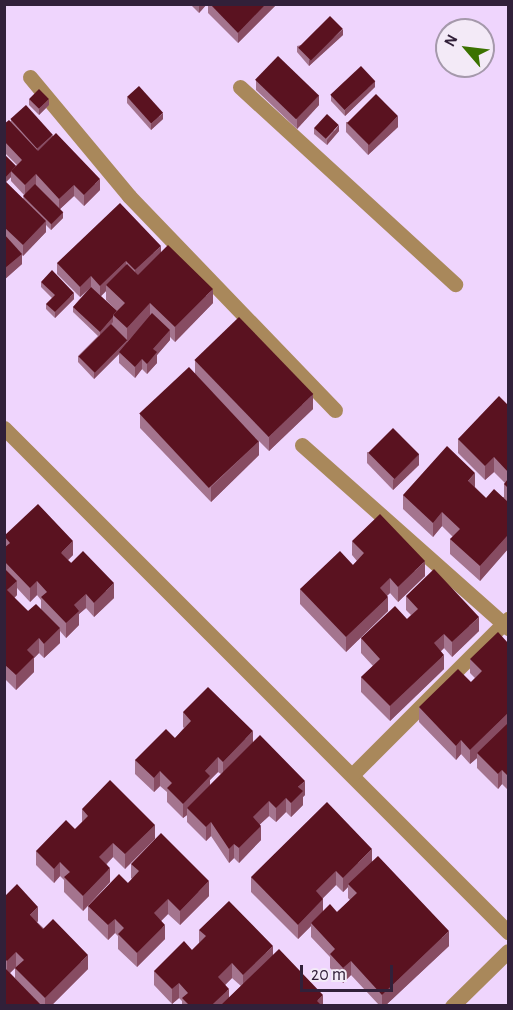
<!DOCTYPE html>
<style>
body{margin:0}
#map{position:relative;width:513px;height:1010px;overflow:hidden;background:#efd5fd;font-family:"Alegreya Sans",sans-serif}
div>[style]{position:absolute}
.minor>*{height:15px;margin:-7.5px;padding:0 7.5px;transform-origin:7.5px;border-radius:7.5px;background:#a9885b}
.wall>*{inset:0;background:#a4748e}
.shaded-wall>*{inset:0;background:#874c62}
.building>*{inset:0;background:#5a1220;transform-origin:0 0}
span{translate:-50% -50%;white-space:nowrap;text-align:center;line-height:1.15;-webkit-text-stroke:6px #f3eaf7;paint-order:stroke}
.frame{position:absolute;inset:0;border:6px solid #312039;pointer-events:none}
.north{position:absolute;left:435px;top:18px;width:60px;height:60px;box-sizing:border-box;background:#f3eaf7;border:2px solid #a599ab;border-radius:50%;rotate:298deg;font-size:16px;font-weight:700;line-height:24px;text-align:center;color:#312039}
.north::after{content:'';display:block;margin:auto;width:21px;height:27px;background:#3b7200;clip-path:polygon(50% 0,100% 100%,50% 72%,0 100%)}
.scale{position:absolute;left:300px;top:965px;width:93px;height:27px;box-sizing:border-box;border:3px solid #312039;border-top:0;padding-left:8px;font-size:18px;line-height:21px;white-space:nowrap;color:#312039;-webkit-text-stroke:4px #f3eaf7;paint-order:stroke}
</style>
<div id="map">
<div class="minor">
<i style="left:30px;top:77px;width:155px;rotate:50.2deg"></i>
<i style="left:129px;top:196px;width:297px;rotate:46.1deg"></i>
<i style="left:240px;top:87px;width:292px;rotate:42.5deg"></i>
<i style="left:4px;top:428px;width:713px;rotate:45deg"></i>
<i style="left:302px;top:445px;width:276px;rotate:41.6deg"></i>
<i style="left:354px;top:773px;width:218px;rotate:-45deg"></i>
<i style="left:452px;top:1006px;width:78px;rotate:-44.5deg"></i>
</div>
<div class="wall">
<i style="clip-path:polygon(190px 4px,207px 4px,199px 13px)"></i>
<i style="clip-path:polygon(208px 4px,277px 4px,238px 43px,208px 13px)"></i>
<i style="clip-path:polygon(343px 35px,309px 66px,297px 52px,297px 46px)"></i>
<i style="clip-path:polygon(256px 80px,319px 105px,297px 129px,256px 90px)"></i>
<i style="clip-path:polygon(375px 87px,345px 116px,331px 101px,331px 95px)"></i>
<i style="clip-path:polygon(127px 97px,163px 119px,151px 130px,127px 103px)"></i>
<i style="clip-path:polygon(29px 99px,49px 105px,39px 115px,29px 105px)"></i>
<i style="clip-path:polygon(evenodd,11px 119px,53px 137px,100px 190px,84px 206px,74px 196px,60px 209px,63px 218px,51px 230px,46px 225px,46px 232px,23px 256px,22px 255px,22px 264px,4px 280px,4px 154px,16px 166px,17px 165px,4px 152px,4px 124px,11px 121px,11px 119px,11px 177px,11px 181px,24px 195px,23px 199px,6px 182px,11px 177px)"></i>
<i style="clip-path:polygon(346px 122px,398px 127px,368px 155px,346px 132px)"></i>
<i style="clip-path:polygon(314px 128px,339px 131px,327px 145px,314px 134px)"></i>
<i style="clip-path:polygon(evenodd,161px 252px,213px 303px,175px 342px,170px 337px,170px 340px,157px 355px,157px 363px,147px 374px,142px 369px,135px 378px,119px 363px,119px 354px,94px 379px,78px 362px,78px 356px,98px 336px,73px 312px,73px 307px,89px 288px,80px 297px,57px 274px,57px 263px,161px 252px,106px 291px,106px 300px,117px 311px,101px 296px,106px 291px)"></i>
<i style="clip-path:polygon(41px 282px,74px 299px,55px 318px,46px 309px,46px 304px,52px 298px,41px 287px)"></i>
<i style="clip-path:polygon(195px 360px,313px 409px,269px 451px,259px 441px,259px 455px,211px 502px,140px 428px,140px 414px,195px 373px)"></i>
<i style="clip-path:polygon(508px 405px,508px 549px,480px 581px,450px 554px,450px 539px,453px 537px,442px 526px,433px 537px,403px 509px,403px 495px,475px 487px,486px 498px,504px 497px,504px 484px,505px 483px,494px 472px,485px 480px,458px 453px,458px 439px)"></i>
<i style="clip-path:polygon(367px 452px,419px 465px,393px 490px,367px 463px)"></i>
<i style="clip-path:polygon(evenodd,4px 536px,73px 555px,68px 560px,114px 598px,94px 617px,86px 608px,79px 614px,79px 625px,66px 638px,60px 631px,60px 643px,44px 658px,39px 653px,34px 658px,34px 672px,16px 690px,4px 678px,4px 536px,17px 588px,30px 602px,37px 595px,41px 600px,41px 609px,28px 611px,14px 598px,17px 595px,17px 588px)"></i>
<i style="clip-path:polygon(352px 541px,425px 576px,398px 602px,390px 593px,387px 596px,388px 611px,346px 652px,300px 604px,300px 589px,353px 565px,357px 561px,352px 555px)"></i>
<i style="clip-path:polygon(406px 596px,479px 631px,452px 657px,444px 648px,441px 651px,444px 669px,390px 721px,361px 692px,361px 677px,373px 666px,361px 653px,361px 638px,407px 619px,411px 615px,406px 610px)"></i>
<i style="clip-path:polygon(508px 643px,508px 790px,502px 784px,498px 789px,477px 768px,477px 758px,470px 764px,461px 754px,456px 760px,419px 722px,419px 707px,471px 682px,475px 678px,470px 673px,470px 659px)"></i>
<i style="clip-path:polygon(evenodd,183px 712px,253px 742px,305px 795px,303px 797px,303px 805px,291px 817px,286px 812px,276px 822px,269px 816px,260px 824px,261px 840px,239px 863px,234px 858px,229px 863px,211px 836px,206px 841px,187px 822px,187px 815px,183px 818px,167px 802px,167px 792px,160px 786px,154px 792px,135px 774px,135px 760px,175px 738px,184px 728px,183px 727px,183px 712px,218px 772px,221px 774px,210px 785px,210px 780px,218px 772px)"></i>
<i style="clip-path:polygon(82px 809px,155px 825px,125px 869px,113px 857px,107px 864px,110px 882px,83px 911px,64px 892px,64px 880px,60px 876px,54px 883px,36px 865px,36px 851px,75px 829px,82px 822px)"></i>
<i style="clip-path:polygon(evenodd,372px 861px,449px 946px,386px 1005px,379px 1005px,351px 975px,343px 983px,330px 968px,330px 957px,311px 937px,311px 926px,298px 939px,251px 892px,251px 877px,372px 861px,336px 885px,343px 892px,348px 887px,348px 898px,350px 900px,337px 912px,323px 911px,323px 898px,336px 885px)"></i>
<i style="clip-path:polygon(131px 864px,209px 896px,180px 925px,168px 914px,161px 921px,165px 939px,137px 967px,118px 949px,118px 936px,115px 933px,108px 940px,88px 920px,88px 906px,128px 883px,132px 879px,131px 878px)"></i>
<i style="clip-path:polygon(evenodd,4px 897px,38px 921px,37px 922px,88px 969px,52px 1005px,4px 1005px,4px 897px,16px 967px,15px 968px,15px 978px,10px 973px,16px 967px)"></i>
<i style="clip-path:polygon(evenodd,199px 930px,273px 955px,323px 1005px,182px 1005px,182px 1001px,179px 998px,172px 1004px,154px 985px,154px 971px,192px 950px,199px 943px,199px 930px,232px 978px,241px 986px,229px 998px,225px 985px,232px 978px)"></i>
</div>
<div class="shaded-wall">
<i style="clip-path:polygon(199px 4px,207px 4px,199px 13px)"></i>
<i style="clip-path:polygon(266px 4px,277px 4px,238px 43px,238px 33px)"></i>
<i style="clip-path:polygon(343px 29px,343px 35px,309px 66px,309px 60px)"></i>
<i style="clip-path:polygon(375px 81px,375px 87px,345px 116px,345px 110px)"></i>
<i style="clip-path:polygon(319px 95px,319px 105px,297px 129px,297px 118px)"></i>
<i style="clip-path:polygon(49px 99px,49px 105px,39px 115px,39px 109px)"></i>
<i style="clip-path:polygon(163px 113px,163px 119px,151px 130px,151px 124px)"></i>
<i style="clip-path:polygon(398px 116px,398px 127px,368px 155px,368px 144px)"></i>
<i style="clip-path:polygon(339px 125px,339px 131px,327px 145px,327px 140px)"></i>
<i style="clip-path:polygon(53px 135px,53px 140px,37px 155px,37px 149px)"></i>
<i style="clip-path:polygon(11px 171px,11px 177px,5px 183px,5px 178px)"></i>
<i style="clip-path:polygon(36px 174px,36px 185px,25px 196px,25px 185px)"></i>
<i style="clip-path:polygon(100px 179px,100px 190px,84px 206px,84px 195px)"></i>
<i style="clip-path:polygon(74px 185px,74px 196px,59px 210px,59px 199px)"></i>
<i style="clip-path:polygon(63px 212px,63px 218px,51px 230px,51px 224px)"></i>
<i style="clip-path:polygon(46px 221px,46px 232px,23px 256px,23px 245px)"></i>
<i style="clip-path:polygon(161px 246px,161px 256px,135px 281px,135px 270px)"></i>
<i style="clip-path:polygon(22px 254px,22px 264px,4px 280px,4px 269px)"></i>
<i style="clip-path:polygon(126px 261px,126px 272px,106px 285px,106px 291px,100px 297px,100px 286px)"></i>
<i style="clip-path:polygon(91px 276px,91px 287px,80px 297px,80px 287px)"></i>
<i style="clip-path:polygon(213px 289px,213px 303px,175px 342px,175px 327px)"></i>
<i style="clip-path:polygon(74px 293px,74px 299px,55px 318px,55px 312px)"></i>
<i style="clip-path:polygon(150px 303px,150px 317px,127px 342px,127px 346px,94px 379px,94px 373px,127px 341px,127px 328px)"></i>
<i style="clip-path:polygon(113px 317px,113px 322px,100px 337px,100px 332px)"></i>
<i style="clip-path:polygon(170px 330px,170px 340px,157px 355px,157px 363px,147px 374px,147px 364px,153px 349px)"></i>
<i style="clip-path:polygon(142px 359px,142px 369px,135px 378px,135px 367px)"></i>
<i style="clip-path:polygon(313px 394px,313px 409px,269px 451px,269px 437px)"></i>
<i style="clip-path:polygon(259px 441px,259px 455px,211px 502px,211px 487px)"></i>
<i style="clip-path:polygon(419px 454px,419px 465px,393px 490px,393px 480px)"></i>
<i style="clip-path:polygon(494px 457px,494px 472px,485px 480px,485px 466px)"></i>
<i style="clip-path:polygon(475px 473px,475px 487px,468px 496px,468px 481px)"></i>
<i style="clip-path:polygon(442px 512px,442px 526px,433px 537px,433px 523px)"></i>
<i style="clip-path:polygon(508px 535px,508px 549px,480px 581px,480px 566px)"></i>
<i style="clip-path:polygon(73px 541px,73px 555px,61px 567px,61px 553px)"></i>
<i style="clip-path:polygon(425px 561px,425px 576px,398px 602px,398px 587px)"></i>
<i style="clip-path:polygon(390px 578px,390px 593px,380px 602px,380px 588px)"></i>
<i style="clip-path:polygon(17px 581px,17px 595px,7px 605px,7px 590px)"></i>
<i style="clip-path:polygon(37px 581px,37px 595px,30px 602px,30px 588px)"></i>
<i style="clip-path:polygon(114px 583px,114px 598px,94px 617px,94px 603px)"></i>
<i style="clip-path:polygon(86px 594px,86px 608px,79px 614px,79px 625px,66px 638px,66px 623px,74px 605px)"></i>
<i style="clip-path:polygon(388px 597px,388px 611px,346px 652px,346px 637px)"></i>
<i style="clip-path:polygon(479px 617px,479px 631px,452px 657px,452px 642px)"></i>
<i style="clip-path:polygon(60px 628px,60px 643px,44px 658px,44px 644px)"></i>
<i style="clip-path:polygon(444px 634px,444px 648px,434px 658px,434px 643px)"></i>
<i style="clip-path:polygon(39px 638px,39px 653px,34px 658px,34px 672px,16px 690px,16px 675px,27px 650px)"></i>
<i style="clip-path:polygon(444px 655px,444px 669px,390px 721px,390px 706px)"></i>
<i style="clip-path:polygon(508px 713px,508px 728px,477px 753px,477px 758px,470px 764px,470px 750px)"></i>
<i style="clip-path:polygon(253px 731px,253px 746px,223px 776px,223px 762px)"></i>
<i style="clip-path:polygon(461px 740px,461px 754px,456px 760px,456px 746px)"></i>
<i style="clip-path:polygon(218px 757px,218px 772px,210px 780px,210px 791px,187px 808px,187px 815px,183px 818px,183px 804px,205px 771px)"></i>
<i style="clip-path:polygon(502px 770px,502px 784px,498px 789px,498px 774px)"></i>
<i style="clip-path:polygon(160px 771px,160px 786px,154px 792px,154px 778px)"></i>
<i style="clip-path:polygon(305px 781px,305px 795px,303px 797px,303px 805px,291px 817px,291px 803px,298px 787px)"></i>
<i style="clip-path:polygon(286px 798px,286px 812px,276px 822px,276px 808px)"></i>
<i style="clip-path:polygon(269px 801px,269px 816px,253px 831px,253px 817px)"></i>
<i style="clip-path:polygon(211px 822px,211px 836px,206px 841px,206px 827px)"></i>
<i style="clip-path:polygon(155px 825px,155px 839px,125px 869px,125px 854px)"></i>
<i style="clip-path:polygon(261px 826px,261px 840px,239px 863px,239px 848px)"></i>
<i style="clip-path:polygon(113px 843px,113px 857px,99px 871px,99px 857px)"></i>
<i style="clip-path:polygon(234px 844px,234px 858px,229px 863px,229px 849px)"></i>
<i style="clip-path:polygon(372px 849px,372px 863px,348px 884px,348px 887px,343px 892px,343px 878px)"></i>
<i style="clip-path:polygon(60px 862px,60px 876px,54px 883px,54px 869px)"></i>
<i style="clip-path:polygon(110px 868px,110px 882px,83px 911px,83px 896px)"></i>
<i style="clip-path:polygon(336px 871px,336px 885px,316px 905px,316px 891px)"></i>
<i style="clip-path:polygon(209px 881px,209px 896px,180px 925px,180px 911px)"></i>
<i style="clip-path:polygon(168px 899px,168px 914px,154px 928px,154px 913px)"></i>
<i style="clip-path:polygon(323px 899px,323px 913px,311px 923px,311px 926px,298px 939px,298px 925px)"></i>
<i style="clip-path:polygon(38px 907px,38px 921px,30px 930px,30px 915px)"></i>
<i style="clip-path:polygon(115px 919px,115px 933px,108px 940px,108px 925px)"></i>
<i style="clip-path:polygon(165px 925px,165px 939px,137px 967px,137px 953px)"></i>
<i style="clip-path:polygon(449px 931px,449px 946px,386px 1005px,382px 1005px,382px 995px)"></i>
<i style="clip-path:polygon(273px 946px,273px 960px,243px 989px,243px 975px)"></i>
<i style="clip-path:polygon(16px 952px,16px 967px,7px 976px,7px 961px)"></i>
<i style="clip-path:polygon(88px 955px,88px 969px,52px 1005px,45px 1005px,45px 998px)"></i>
<i style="clip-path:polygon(351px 961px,351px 975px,343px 983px,343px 968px)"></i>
<i style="clip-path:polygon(232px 963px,232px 978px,218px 992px,218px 977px)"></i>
<i style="clip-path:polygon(179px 983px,179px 998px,172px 1004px,172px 989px)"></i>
<i style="clip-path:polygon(229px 989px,229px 1003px,227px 1005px,212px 1005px)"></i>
<i style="clip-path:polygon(323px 995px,323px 1005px,317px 1005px,317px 1001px)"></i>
</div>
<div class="building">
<i style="clip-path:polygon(210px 4px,266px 4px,238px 33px)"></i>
<i style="left:330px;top:16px;width:18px;height:45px;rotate:45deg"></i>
<i style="left:278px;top:56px;width:57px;height:33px;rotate:44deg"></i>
<i style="left:361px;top:66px;width:21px;height:42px;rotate:47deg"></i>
<i style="left:139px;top:86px;width:36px;height:16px;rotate:48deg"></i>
<i style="left:39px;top:89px;width:14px;height:14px;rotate:45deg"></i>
<i style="left:376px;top:94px;width:31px;height:41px;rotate:45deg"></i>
<i style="left:26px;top:105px;width:40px;height:21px;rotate:48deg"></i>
<i style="left:327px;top:114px;width:16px;height:19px;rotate:43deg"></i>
<i style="clip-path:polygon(9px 120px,38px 151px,56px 133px,100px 179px,84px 195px,74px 185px,59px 199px,36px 174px,25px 185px,11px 171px,22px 160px,4px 141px,4px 124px)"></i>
<i style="clip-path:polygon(4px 154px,16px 166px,5px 178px,4px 178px)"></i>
<i style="clip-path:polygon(4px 180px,46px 221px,23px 245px,4px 227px)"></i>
<i style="left:35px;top:184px;width:40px;height:17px;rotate:45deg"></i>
<i style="clip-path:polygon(120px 203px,161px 246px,135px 270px,126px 261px,100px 286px,91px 276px,80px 287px,57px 263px)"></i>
<i style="clip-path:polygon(4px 234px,22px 254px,4px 269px)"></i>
<i style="clip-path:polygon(168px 245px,213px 289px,175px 327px,150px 303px,127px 328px,113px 315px,125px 303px,106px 285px,127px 264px,138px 275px)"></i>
<i style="clip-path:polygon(52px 270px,74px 293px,55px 312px,46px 304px,55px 295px,41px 282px)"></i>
<i style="clip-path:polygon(91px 287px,117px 311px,113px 315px,113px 317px,100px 332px,73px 307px)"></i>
<i style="clip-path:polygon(152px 313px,170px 330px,153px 349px,157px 352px,147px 364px,142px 359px,135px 367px,119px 352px)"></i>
<i style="left:239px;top:317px;width:107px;height:62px;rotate:46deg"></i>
<i style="left:111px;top:324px;width:23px;height:46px;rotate:45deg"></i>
<i style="left:189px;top:367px;width:102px;height:68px;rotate:47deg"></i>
<i style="clip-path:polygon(499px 396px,508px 405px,508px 472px,494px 457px,485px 466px,458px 439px)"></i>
<i style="left:393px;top:428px;width:37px;height:35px;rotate:45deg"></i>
<i style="clip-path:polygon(447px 446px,475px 473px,468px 481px,486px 498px,494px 489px,508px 502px,508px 535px,480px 566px,450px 539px,460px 529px,442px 512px,433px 523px,403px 495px)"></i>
<i style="clip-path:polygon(508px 479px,508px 488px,504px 484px)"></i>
<i style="clip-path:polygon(38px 504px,73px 541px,61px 553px,71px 563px,83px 551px,114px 583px,94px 603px,86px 594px,74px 605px,79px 611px,66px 623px,41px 597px,47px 592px,37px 581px,30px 588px,4px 561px,4px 548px,10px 543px,4px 536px)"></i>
<i style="clip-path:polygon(380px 514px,425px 561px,398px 587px,390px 578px,380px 588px,388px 597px,346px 637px,300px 589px,340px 551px,353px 565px,364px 553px,352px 541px)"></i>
<i style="clip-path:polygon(4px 568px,17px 581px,7px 590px,28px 611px,36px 604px,60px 628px,44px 644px,39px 638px,27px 650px,34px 657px,16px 675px,4px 664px)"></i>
<i style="clip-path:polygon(434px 569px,479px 617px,452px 642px,444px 634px,434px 643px,444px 655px,390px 706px,361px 677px,380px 659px,361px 638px,395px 606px,407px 619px,418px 609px,406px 596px)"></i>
<i style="clip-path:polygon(498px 632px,508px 643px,508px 713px,470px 750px,461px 740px,456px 746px,419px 707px,458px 669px,471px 682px,482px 671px,470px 659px)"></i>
<i style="clip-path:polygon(208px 687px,253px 731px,223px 762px,218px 757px,205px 771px,210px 776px,183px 804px,167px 788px,172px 783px,160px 771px,154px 778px,135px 760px,166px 729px,175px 738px,191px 721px,183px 712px)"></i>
<i style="clip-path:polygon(507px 724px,508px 726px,508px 776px,502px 770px,498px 774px,477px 753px)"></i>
<i style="clip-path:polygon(260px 735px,305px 781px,298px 787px,303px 791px,291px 803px,286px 798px,276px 808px,269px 801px,253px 817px,261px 826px,239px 848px,234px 844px,229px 849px,211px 822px,206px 827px,187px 808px)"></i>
<i style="clip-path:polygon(110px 780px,155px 825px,125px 854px,113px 843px,99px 857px,110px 868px,83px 896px,64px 877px,70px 872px,60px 862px,54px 869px,36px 851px,66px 820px,75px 829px,88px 816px,82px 809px)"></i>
<i style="clip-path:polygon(327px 802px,372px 849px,343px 878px,336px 871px,316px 891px,323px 899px,298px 925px,251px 877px)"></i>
<i style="clip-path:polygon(161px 833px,209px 881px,180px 911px,168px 899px,154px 913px,165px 925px,137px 953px,118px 934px,124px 928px,115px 919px,108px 925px,88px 906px,119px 874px,128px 883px,139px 871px,131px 864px)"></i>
<i style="clip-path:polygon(378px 856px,449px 931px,382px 995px,351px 961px,343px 968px,330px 954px,335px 949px,311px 923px,330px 904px,337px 912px,357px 893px,348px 884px)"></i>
<i style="clip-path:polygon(17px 884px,38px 907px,30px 915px,43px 929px,53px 919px,88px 955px,45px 998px,15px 968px,24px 960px,16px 952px,7px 961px,4px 958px,4px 897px)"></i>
<i style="clip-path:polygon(229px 901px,273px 946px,243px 975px,232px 963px,218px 977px,229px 989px,212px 1005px,189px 1005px,182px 998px,188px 993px,179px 983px,172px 989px,154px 971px,184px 941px,192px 950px,206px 936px,199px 930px)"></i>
<i style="clip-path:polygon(279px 949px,323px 995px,317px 1001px,321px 1005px,221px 1005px)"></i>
<i style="clip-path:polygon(4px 967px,41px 1005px,4px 1005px)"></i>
</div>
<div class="frame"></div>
<div class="north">N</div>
<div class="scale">20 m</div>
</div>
